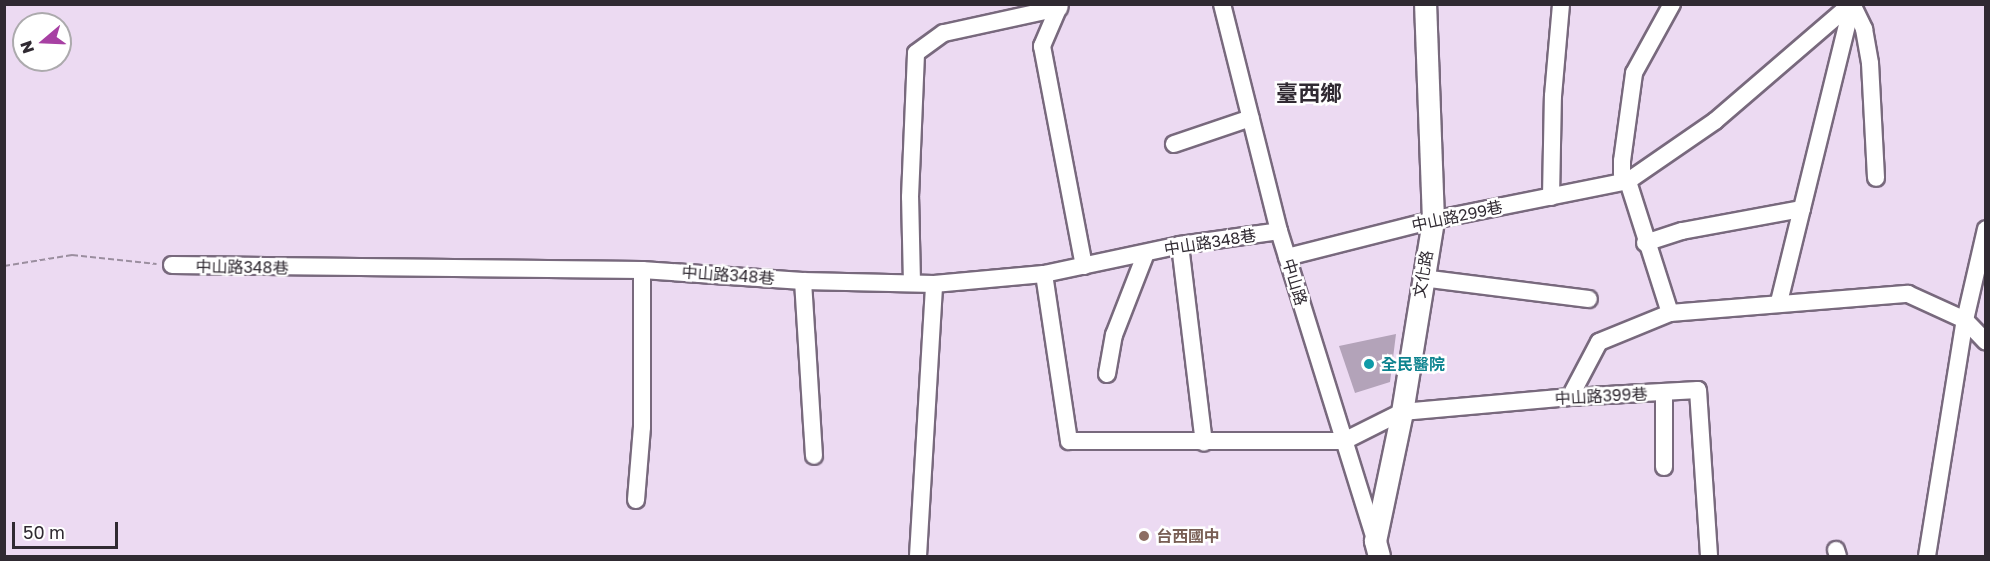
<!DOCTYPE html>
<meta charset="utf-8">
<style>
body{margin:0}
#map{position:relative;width:1990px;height:561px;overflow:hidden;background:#ecdaf2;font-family:"Golos Text","Noto Sans TC",sans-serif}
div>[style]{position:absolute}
.building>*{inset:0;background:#b3a3b9}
.path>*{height:2px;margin-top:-1px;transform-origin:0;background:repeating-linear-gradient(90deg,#9b8e9f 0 6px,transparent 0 9px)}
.roads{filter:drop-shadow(2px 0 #78697d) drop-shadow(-2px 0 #78697d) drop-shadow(0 2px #78697d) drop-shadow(0 -2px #78697d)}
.minor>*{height:16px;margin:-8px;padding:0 8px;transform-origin:8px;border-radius:8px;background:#fff}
.major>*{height:21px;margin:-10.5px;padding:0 10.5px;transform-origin:10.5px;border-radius:10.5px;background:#fff}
.dots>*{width:16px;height:16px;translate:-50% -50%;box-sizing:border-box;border:3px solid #fff;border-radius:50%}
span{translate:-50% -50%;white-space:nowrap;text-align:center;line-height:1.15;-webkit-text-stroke:5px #fff;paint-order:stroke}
.street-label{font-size:16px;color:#302a32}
.culture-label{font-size:16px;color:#0d838f;font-weight:700}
.left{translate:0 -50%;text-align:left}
.education-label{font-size:16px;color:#785e54;font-weight:700}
.district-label{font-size:22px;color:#302a32;font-weight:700}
.frame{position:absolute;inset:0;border:6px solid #302a32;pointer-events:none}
.north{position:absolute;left:12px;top:12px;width:60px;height:60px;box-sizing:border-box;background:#fff;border:2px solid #acaaad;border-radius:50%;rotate:251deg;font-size:16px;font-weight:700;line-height:24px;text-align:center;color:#302a32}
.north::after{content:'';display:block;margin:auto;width:21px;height:27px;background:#a740a3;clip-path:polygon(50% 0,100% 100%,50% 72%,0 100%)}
.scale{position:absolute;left:12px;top:522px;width:106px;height:27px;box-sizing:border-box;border:3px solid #302a32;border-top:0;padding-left:8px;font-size:18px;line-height:21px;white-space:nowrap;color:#302a32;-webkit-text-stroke:4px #fff;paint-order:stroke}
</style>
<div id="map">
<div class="building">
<i style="clip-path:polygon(1396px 334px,1390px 382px,1355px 393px,1339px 346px)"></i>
</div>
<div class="path">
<i style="left:4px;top:266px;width:69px;rotate:-9.2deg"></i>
<i style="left:72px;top:255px;width:85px;rotate:6deg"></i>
</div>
<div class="roads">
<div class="minor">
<i style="left:1060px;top:4px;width:46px;rotate:113.2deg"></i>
<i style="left:1042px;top:46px;width:224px;rotate:79.2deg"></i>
<i style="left:1222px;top:4px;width:234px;rotate:75.9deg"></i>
<i style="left:1279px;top:231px;width:324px;rotate:72.7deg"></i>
<i style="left:1852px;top:4px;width:28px;rotate:64deg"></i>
<i style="left:1864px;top:29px;width:35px;rotate:80deg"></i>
<i style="left:1870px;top:63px;width:115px;rotate:87deg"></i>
<i style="left:1174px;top:144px;width:81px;rotate:-18.7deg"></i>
<i style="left:1551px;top:197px;width:101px;rotate:-88.9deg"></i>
<i style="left:1553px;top:96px;width:92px;rotate:-85deg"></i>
<i style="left:1645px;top:243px;width:39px;rotate:-18deg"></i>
<i style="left:1682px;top:231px;width:122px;rotate:-10.4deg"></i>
<i style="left:1180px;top:245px;width:199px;rotate:83.1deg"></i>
<i style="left:1287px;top:257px;width:151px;rotate:-14.2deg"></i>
<i style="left:1433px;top:220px;width:199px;rotate:-11.3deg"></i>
<i style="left:1628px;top:181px;width:106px;rotate:-34.6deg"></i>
<i style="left:1715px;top:121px;width:179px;rotate:-40.7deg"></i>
<i style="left:172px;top:265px;width:470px;rotate:0.6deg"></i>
<i style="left:642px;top:270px;width:161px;rotate:3.9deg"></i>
<i style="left:803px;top:281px;width:131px;rotate:1.3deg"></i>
<i style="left:934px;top:284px;width:110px;rotate:-5.2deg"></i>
<i style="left:1044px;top:274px;width:139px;rotate:-12deg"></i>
<i style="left:1180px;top:245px;width:100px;rotate:-8deg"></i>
<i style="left:1044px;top:274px;width:169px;rotate:81.5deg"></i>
<i style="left:1069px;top:441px;width:275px"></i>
<i style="left:1344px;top:441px;width:65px;rotate:-26.6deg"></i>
<i style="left:1402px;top:412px;width:169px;rotate:-5.1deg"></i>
<i style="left:1570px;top:397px;width:128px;rotate:-3.1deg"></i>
<i style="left:1698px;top:390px;width:166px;rotate:86.2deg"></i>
<i style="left:1422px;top:278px;width:168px;rotate:7.2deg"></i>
<i style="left:803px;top:281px;width:175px;rotate:86.4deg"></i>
<i style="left:912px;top:283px;width:86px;rotate:-91.3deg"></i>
<i style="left:910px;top:197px;width:144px;rotate:-87.6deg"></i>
<i style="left:916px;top:53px;width:34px;rotate:-36deg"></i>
<i style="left:944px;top:33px;width:118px;rotate:-12.3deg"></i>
<i style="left:1779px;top:302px;width:307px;rotate:-76.2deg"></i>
<i style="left:1670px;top:313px;width:139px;rotate:-107.7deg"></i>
<i style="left:1628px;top:181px;width:9px;rotate:-131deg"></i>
<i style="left:1622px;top:174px;width:13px;rotate:-90deg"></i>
<i style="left:1622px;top:161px;width:89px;rotate:-82.2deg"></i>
<i style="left:1634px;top:73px;width:79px;rotate:-61.2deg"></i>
<i style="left:1107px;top:374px;width:40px;rotate:-80deg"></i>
<i style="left:1114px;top:335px;width:88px;rotate:-68.7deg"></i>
<i style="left:1664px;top:392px;width:75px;rotate:90deg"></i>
<i style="left:1570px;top:397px;width:62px;rotate:-62.2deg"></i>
<i style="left:1599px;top:342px;width:77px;rotate:-22.2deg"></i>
<i style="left:1670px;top:313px;width:239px;rotate:-4.6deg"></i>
<i style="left:1908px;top:294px;width:63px;rotate:24.5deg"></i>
<i style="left:1965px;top:320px;width:30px;rotate:46deg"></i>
<i style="left:636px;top:500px;width:73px;rotate:-85.3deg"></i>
<i style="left:642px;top:427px;width:157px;rotate:-90deg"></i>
<i style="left:1836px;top:550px;width:6px;rotate:72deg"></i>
<i style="left:918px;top:556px;width:272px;rotate:-86.6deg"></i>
<i style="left:1927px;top:556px;width:239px;rotate:-80.9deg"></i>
<i style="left:1965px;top:320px;width:93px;rotate:-77deg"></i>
</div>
<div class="major">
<i style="left:1379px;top:556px;width:16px;rotate:-105deg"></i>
<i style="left:1375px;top:541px;width:132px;rotate:-78.2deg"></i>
<i style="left:1402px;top:412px;width:194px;rotate:-80.8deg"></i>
<i style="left:1433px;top:220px;width:216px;rotate:-92.1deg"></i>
</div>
</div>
<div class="dots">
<i style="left:1369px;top:364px;background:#0f9aa8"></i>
<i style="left:1144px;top:536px;background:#8d6e63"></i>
</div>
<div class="street-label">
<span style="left:1457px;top:216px;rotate:-12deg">中山路299巷</span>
<span style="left:1210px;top:242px;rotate:-9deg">中山路348巷</span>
<span style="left:242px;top:267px;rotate:1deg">中山路348巷</span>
<span style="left:1423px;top:274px;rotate:-80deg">文化路</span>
<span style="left:728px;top:275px;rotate:4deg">中山路348巷</span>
<span style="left:1295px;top:282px;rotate:73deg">中山路</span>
<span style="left:1601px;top:396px;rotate:-3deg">中山路399巷</span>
</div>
<div class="culture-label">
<span class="left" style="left:1381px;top:364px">全民醫院</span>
</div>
<div class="education-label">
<span class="left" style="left:1156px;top:536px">台西國中</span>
</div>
<div class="district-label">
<span style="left:1309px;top:93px">臺西鄉</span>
</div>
<div class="frame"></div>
<div class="north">N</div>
<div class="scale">50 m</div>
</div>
